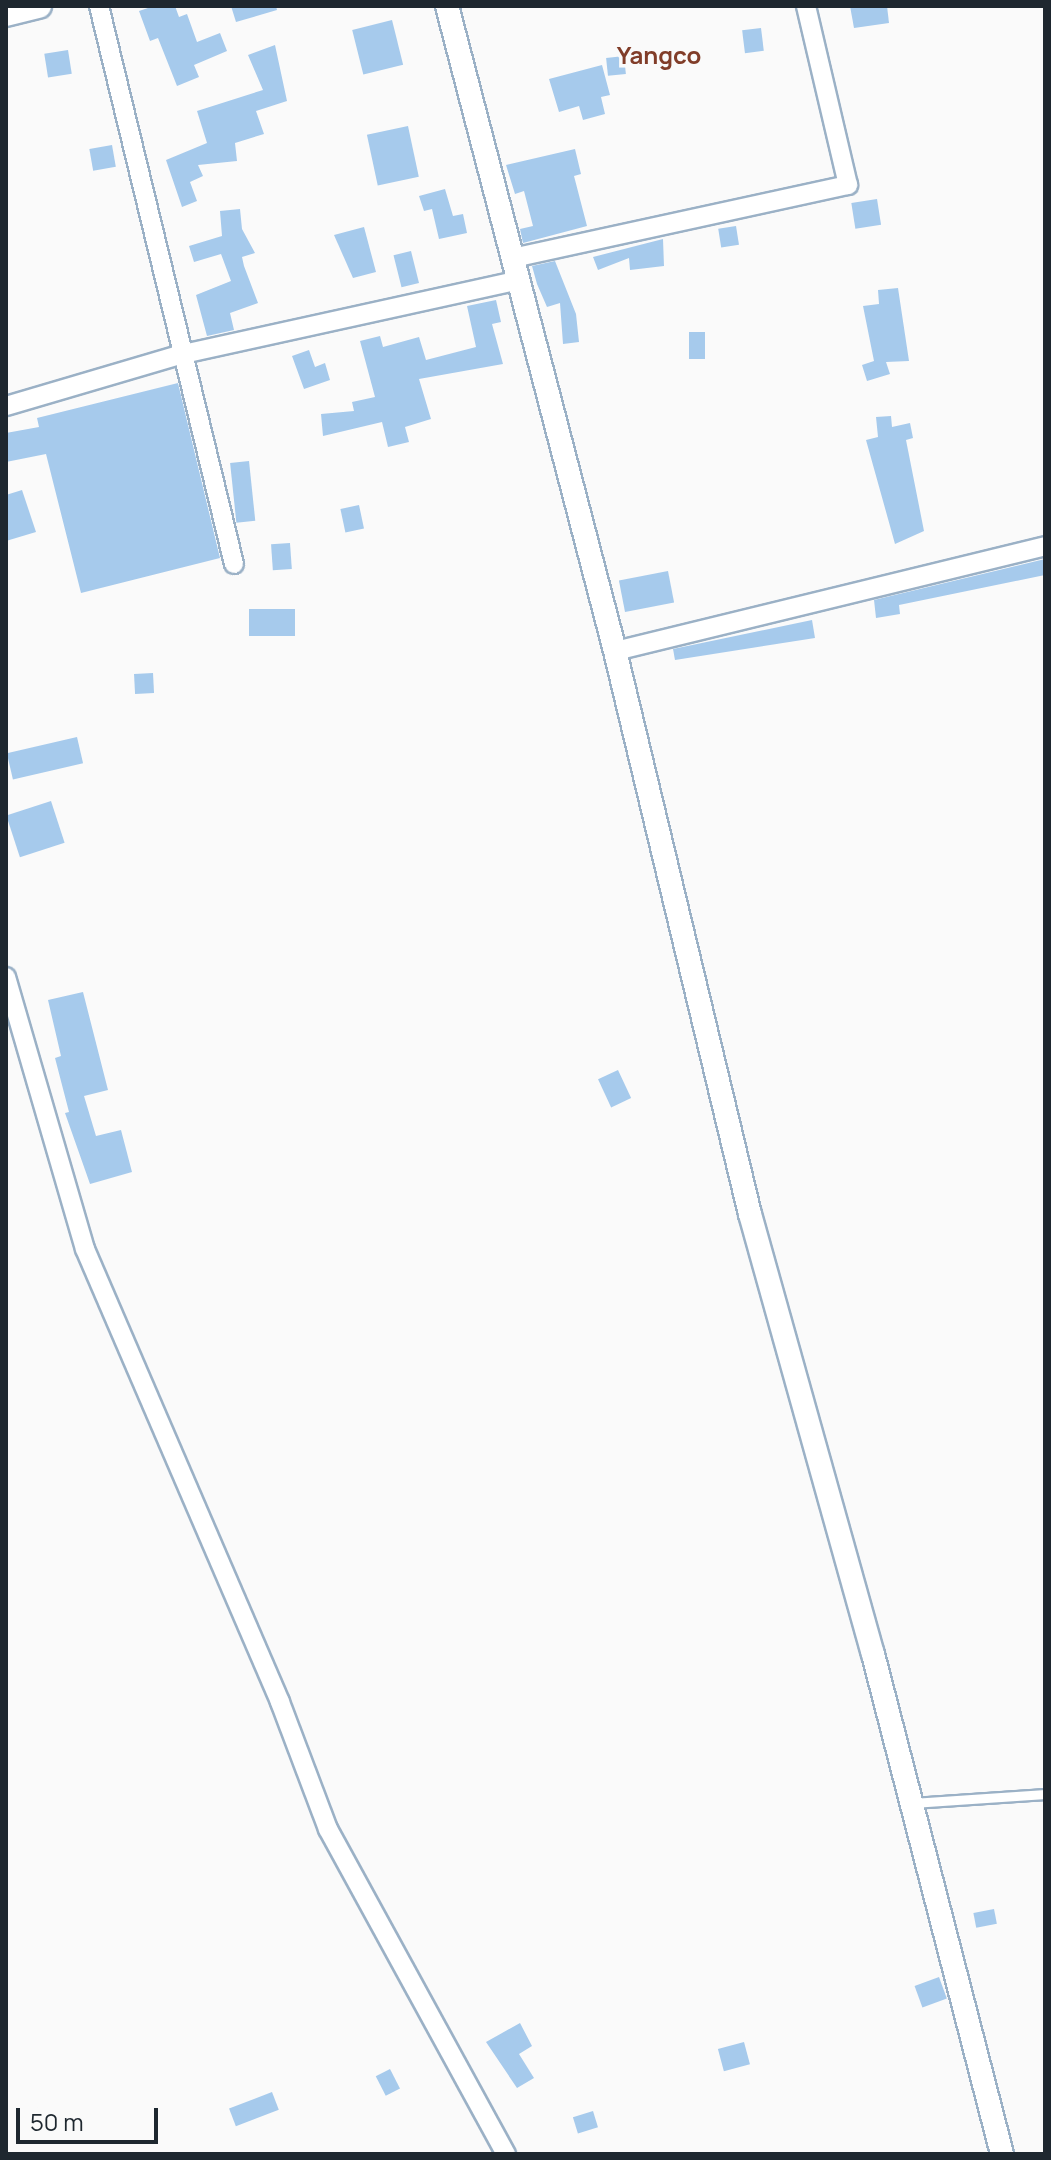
<!DOCTYPE html>
<style>
body{margin:0}
#map{position:relative;width:1051px;height:2160px;overflow:hidden;background:#fafafa;font-family:Manrope,sans-serif}
div>[style]{position:absolute}
.building>*{inset:0;background:#a6caec;transform-origin:0 0}
.roads{filter:drop-shadow(2px 0 #9bb1c6) drop-shadow(-2px 0 #9bb1c6) drop-shadow(0 2px #9bb1c6) drop-shadow(0 -2px #9bb1c6)}
.service>*{height:9px;margin:-4.5px;padding:0 4.5px;transform-origin:4.5px;border-radius:4.5px;background:#fff}
.minor>*{height:18px;margin:-9px;padding:0 9px;transform-origin:9px;border-radius:9px;background:#fff}
.tertiary>*{height:22px;margin:-11px;padding:0 11px;transform-origin:11px;border-radius:11px;background:#fff}
.secondary>*{height:24px;margin:-12px;padding:0 12px;transform-origin:12px;border-radius:12px;background:#fff}
span{translate:-50% -50%;white-space:nowrap;text-align:center;line-height:1.15;-webkit-text-stroke:7px #fafafa;paint-order:stroke}
.quarter-label{font-size:24px;color:#813d29;font-weight:700}
.frame{position:absolute;inset:0;border:8px solid #1e272f;pointer-events:none}
.scale{position:absolute;left:16px;top:2108px;width:142px;height:36px;box-sizing:border-box;border:4px solid #1e272f;border-top:0;padding-left:10px;font-size:24px;line-height:28px;white-space:nowrap;color:#1e272f;-webkit-text-stroke:6px #fafafa;paint-order:stroke}
</style>
<div id="map">
<div class="building">
<i style="clip-path:polygon(154px 6px,175px 6px,179px 17px,187px 14px,197px 42px,220px 33px,227px 51px,194px 65px,199px 77px,177px 86px,158px 38px,150px 41px,139px 11px)"></i>
<i style="clip-path:polygon(231px 6px,276px 6px,277px 10px,236px 22px)"></i>
<i style="clip-path:polygon(850px 6px,887px 6px,889px 23px,854px 28px)"></i>
<i style="left:392px;top:20px;width:46px;height:41px;rotate:76deg"></i>
<i style="left:761px;top:28px;width:23px;height:19px;rotate:83deg"></i>
<i style="clip-path:polygon(275px 45px,287px 101px,256px 111px,264px 134px,235px 143px,237px 161px,198px 165px,203px 176px,190px 182px,197px 201px,182px 207px,166px 160px,207px 143px,197px 111px,263px 90px,248px 55px)"></i>
<i style="left:68px;top:50px;width:24px;height:24px;rotate:81deg"></i>
<i style="left:624px;top:56px;width:18px;height:18px;rotate:84deg"></i>
<i style="clip-path:polygon(602px 65px,610px 95px,601px 97px,605px 114px,583px 120px,579px 106px,559px 112px,549px 79px)"></i>
<i style="left:408px;top:126px;width:52px;height:42px;rotate:78deg"></i>
<i style="left:112px;top:145px;width:22px;height:23px;rotate:80deg"></i>
<i style="clip-path:polygon(575px 149px,581px 174px,574px 176px,587px 226px,523px 243px,520px 229px,533px 226px,524px 191px,515px 194px,506px 165px)"></i>
<i style="clip-path:polygon(445px 189px,453px 216px,463px 214px,467px 233px,439px 239px,432px 209px,424px 211px,419px 196px)"></i>
<i style="left:877px;top:199px;width:26px;height:26px;rotate:81deg"></i>
<i style="clip-path:polygon(240px 209px,242px 229px,255px 253px,242px 257px,244px 266px,258px 303px,230px 313px,234px 330px,207px 336px,196px 295px,231px 281px,221px 254px,194px 262px,189px 246px,222px 236px,220px 211px)"></i>
<i style="left:736px;top:226px;width:19px;height:18px;rotate:81deg"></i>
<i style="clip-path:polygon(364px 227px,376px 272px,353px 278px,334px 235px)"></i>
<i style="clip-path:polygon(663px 239px,664px 266px,630px 270px,629px 258px,598px 270px,593px 257px)"></i>
<i style="left:411px;top:251px;width:33px;height:18px;rotate:76deg"></i>
<i style="clip-path:polygon(555px 261px,576px 314px,579px 342px,563px 344px,560px 303px,547px 307px,537px 284px,532px 266px)"></i>
<i style="clip-path:polygon(898px 288px,909px 361px,886px 362px,890px 374px,867px 381px,862px 365px,874px 361px,863px 306px,879px 304px,878px 290px)"></i>
<i style="clip-path:polygon(496px 300px,501px 322px,492px 324px,503px 364px,419px 379px,431px 419px,405px 427px,409px 442px,388px 447px,382px 422px,323px 436px,321px 414px,354px 411px,352px 402px,375px 397px,360px 341px,380px 336px,383px 347px,419px 337px,426px 360px,476px 347px,467px 306px)"></i>
<i style="left:689px;top:332px;width:16px;height:27px"></i>
<i style="clip-path:polygon(309px 350px,315px 367px,325px 363px,330px 380px,304px 389px,292px 356px)"></i>
<i style="clip-path:polygon(178px 383px,220px 558px,81px 593px,46px 454px,6px 462px,6px 433px,39px 427px,37px 418px)"></i>
<i style="clip-path:polygon(891px 416px,892px 427px,910px 423px,913px 438px,906px 440px,924px 531px,895px 544px,866px 440px,878px 437px,876px 417px)"></i>
<i style="left:249px;top:461px;width:60px;height:19px;rotate:84deg"></i>
<i style="clip-path:polygon(22px 490px,36px 532px,6px 541px,6px 495px)"></i>
<i style="left:359px;top:505px;width:24px;height:19px;rotate:78deg"></i>
<i style="left:290px;top:543px;width:26px;height:19px;rotate:86deg"></i>
<i style="clip-path:polygon(1045px 559px,1045px 575px,899px 605px,900px 614px,876px 618px,874px 600px)"></i>
<i style="left:668px;top:571px;width:32px;height:50px;rotate:79deg"></i>
<i style="left:295px;top:609px;width:27px;height:46px;rotate:90deg"></i>
<i style="clip-path:polygon(812px 620px,815px 638px,675px 660px,673px 649px)"></i>
<i style="left:153px;top:673px;width:20px;height:19px;rotate:87deg"></i>
<i style="left:77px;top:737px;width:27px;height:72px;rotate:77deg"></i>
<i style="left:51px;top:801px;width:44px;height:47px;rotate:72deg"></i>
<i style="clip-path:polygon(83px 992px,108px 1090px,84px 1096px,96px 1136px,121px 1130px,132px 1172px,90px 1184px,65px 1113px,69px 1112px,55px 1058px,61px 1056px,48px 1000px)"></i>
<i style="left:618px;top:1070px;width:31px;height:22px;rotate:65deg"></i>
<i style="left:994px;top:1909px;width:15px;height:21px;rotate:79deg"></i>
<i style="left:939px;top:1977px;width:23px;height:26px;rotate:70deg"></i>
<i style="clip-path:polygon(520px 2023px,532px 2046px,519px 2054px,534px 2078px,517px 2088px,486px 2042px)"></i>
<i style="left:744px;top:2042px;width:23px;height:27px;rotate:75deg"></i>
<i style="left:390px;top:2069px;width:22px;height:16px;rotate:63deg"></i>
<i style="left:272px;top:2092px;width:19px;height:46px;rotate:69deg"></i>
<i style="left:593px;top:2111px;width:17px;height:21px;rotate:73deg"></i>
</div>
<div class="roads">
<div class="service">
<i style="left:913px;top:1803px;width:132px;rotate:-3.9deg"></i>
</div>
<div class="minor">
<i style="left:99px;top:6px;width:574px;rotate:76.4deg"></i>
<i style="left:513px;top:258px;width:343px;rotate:-12.3deg"></i>
<i style="left:848px;top:185px;width:184px;rotate:-103.2deg"></i>
<i style="left:6px;top:406px;width:184px;rotate:-16.4deg"></i>
<i style="left:183px;top:354px;width:344px;rotate:-12.4deg"></i>
<i style="left:615px;top:651px;width:443px;rotate:-13.7deg"></i>
<i style="left:6px;top:977px;width:283px;rotate:73.8deg"></i>
<i style="left:85px;top:1249px;width:493px;rotate:66.7deg"></i>
<i style="left:280px;top:1702px;width:136px;rotate:69.3deg"></i>
<i style="left:328px;top:1829px;width:371px;rotate:61.3deg"></i>
</div>
<div class="tertiary">
<i style="left:447px;top:6px;width:667px;rotate:75.4deg"></i>
<i style="left:615px;top:651px;width:579px;rotate:76.52deg"></i>
<i style="left:750px;top:1214px;width:457px;rotate:74.4deg"></i>
<i style="left:873px;top:1654px;width:516px;rotate:75.53deg"></i>
</div>
<div class="secondary">
<i style="left:6px;top:14px;width:34px;rotate:-14deg"></i>
</div>
</div>
<div class="quarter-label">
<span style="left:659px;top:55px">Yangco</span>
</div>
<div class="frame"></div>
<div class="scale">50 m</div>
</div>
